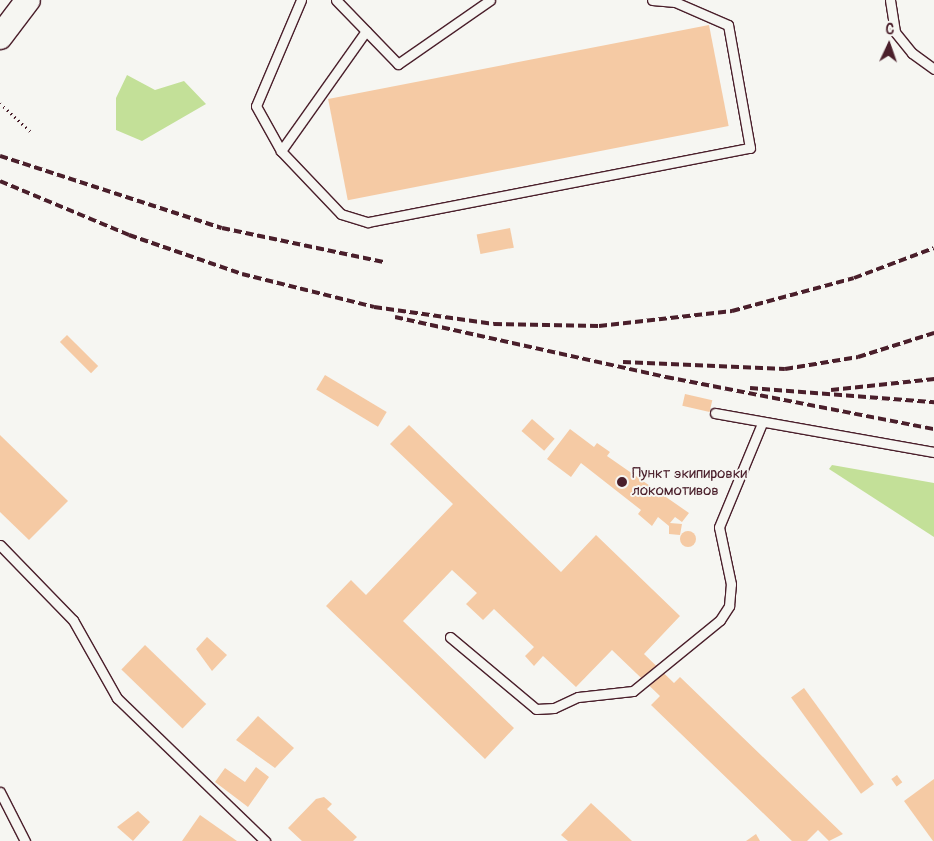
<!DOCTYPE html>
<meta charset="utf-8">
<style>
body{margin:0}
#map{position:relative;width:934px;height:841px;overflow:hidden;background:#f6f6f2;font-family:Pangolin,sans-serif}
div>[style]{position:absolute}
.green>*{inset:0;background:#c3e098}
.building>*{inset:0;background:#f5caa4;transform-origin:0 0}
.round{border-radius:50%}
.path>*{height:3px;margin-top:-1.5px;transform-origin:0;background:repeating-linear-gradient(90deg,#4a1f2b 0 1px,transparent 0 5px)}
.roads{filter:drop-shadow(1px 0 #4a1f2b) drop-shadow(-1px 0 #4a1f2b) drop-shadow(0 1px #4a1f2b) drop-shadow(0 -1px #4a1f2b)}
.lane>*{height:9px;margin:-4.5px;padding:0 4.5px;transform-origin:4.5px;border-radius:4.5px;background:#f6f6f2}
.secondary>*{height:24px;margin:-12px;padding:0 12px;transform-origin:12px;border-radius:12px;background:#f6f6f2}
.rail>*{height:4px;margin-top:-2px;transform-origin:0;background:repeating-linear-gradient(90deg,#4a1f2b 0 8px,transparent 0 12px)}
.dots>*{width:14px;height:14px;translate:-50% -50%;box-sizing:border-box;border:2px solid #f6f6f2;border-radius:50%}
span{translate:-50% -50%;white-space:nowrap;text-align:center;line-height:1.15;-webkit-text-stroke:4px #f6f6f2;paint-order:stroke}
.poi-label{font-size:15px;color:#4a1f2b}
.left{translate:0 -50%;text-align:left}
.north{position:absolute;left:864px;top:20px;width:50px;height:50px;-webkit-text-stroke:4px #f6f6f2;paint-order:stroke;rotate:3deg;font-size:14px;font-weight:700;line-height:20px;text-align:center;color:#4a1f2b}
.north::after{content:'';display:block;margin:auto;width:18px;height:22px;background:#4a1f2b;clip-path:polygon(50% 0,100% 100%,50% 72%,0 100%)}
</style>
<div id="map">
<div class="green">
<i style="clip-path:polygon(127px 75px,155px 90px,184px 81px,206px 104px,142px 141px,116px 130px,116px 98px)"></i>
<i style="clip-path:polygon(832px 465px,934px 483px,934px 537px,829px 469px)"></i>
</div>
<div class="building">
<i style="left:709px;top:25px;width:103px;height:388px;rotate:79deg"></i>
<i style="left:510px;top:228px;width:20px;height:34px;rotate:79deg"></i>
<i style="left:67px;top:335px;width:44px;height:10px;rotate:45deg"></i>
<i style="left:325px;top:375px;width:72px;height:17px;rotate:31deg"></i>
<i style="left:685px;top:394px;width:28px;height:12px;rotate:13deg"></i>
<i style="left:532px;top:419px;width:30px;height:16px;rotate:41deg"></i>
<i style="clip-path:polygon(409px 425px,561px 572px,596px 535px,680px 616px,644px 654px,674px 683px,680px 677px,843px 834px,829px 841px,818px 830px,807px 841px,792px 841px,651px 705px,660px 696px,612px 650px,576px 687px,543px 656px,534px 666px,525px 656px,534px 647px,494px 609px,483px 620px,466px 604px,477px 593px,452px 570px,403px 621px,514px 728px,485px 759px,326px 606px,351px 580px,366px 595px,453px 504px,390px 444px)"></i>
<i style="clip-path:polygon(570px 429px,594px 447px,597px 443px,610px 452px,607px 456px,689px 513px,682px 522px,675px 517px,670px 523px,682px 524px,680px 535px,669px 534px,669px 526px,658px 517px,652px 526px,638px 514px,641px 510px,581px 463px,571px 477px,547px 459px)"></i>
<i style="clip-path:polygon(0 435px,68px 501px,29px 540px,0 512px)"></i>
<i class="round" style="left:680px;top:531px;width:16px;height:16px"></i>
<i style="clip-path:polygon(207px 637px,227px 655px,212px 671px,196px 649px)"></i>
<i style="left:145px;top:645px;width:85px;height:34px;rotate:44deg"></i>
<i style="left:804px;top:688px;width:119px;height:16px;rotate:54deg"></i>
<i style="clip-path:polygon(258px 716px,294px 748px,275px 768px,236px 740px)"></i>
<i style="clip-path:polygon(256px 767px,269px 777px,248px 807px,215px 782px,225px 768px,245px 782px)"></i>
<i style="left:897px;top:775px;width:9px;height:7px;rotate:54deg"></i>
<i style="clip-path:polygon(934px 779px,934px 841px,933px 841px,904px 801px)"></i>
<i style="clip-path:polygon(324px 797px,332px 804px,327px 809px,357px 837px,353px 841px,302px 841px,288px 828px,316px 799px)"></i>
<i style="clip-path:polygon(591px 803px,632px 841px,568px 841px,561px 835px)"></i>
<i style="clip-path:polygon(138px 811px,150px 822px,133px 841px,117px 827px)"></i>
<i style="clip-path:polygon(200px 815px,237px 841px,182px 841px)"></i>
<i style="clip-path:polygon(756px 834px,760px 841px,746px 841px)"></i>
</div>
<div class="path">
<i style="left:0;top:103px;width:44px;rotate:43.2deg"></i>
</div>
<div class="roads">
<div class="lane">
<i style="left:301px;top:0;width:115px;rotate:113deg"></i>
<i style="left:256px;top:106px;width:51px;rotate:60.9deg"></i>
<i style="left:281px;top:151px;width:87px;rotate:46.4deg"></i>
<i style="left:341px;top:214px;width:28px;rotate:17deg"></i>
<i style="left:368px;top:222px;width:389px;rotate:-11deg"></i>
<i style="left:750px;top:148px;width:125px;rotate:-100.1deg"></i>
<i style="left:728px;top:25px;width:58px;rotate:-156.5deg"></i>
<i style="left:675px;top:2px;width:23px;rotate:-175deg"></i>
<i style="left:336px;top:0;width:89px;rotate:45.9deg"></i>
<i style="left:398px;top:64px;width:112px;rotate:-34.8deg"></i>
<i style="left:890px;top:0;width:32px;rotate:81deg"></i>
<i style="left:895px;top:32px;width:27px;rotate:51deg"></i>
<i style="left:912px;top:53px;width:27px;rotate:36deg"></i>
<i style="left:281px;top:151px;width:147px;rotate:-54.7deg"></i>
<i style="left:715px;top:413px;width:222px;rotate:10.1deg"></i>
<i style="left:0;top:545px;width:105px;rotate:45.8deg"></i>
<i style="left:73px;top:620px;width:90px;rotate:60.6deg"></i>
<i style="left:117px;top:698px;width:206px;rotate:44deg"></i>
<i style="left:450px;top:637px;width:112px;rotate:39.9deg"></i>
<i style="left:536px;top:709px;width:18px;rotate:-3deg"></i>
<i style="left:554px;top:708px;width:26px;rotate:-25deg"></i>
<i style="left:578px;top:697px;width:55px;rotate:-6.2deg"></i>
<i style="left:633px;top:691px;width:112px;rotate:-39.2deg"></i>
<i style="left:720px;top:620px;width:17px;rotate:-57deg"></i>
<i style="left:729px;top:606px;width:22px;rotate:-85deg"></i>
<i style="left:731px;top:584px;width:58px;rotate:-101.9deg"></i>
<i style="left:719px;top:527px;width:113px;rotate:-67.5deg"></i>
<i style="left:0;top:792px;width:55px;rotate:63deg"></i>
</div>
<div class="secondary">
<i style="left:0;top:37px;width:46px;rotate:-52.9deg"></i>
</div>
</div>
<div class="rail">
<i style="left:0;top:156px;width:233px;rotate:18deg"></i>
<i style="left:222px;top:228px;width:165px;rotate:11.9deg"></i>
<i style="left:0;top:181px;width:140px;rotate:22.7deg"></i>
<i style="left:129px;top:235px;width:120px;rotate:19deg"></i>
<i style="left:242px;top:274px;width:136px;rotate:14deg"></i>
<i style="left:374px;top:307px;width:121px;rotate:8.1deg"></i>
<i style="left:494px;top:324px;width:105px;rotate:1.1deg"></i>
<i style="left:599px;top:326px;width:134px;rotate:-6.4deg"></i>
<i style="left:732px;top:311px;width:126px;rotate:-15.1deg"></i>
<i style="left:854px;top:278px;width:85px;rotate:-20.6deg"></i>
<i style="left:395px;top:317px;width:278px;rotate:12.5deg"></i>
<i style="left:666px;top:377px;width:273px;rotate:11deg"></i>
<i style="left:623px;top:362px;width:162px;rotate:2.5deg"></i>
<i style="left:785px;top:369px;width:74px;rotate:-9.3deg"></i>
<i style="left:858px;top:357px;width:80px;rotate:-17.5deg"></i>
<i style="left:750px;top:388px;width:185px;rotate:4.4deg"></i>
<i style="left:831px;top:390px;width:104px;rotate:-6.1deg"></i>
</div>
<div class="dots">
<i style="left:622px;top:482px;background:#4a1f2b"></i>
</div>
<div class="poi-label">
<span class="left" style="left:632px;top:482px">Пункт экипировки<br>локомотивов</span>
</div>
<div class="north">С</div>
</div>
